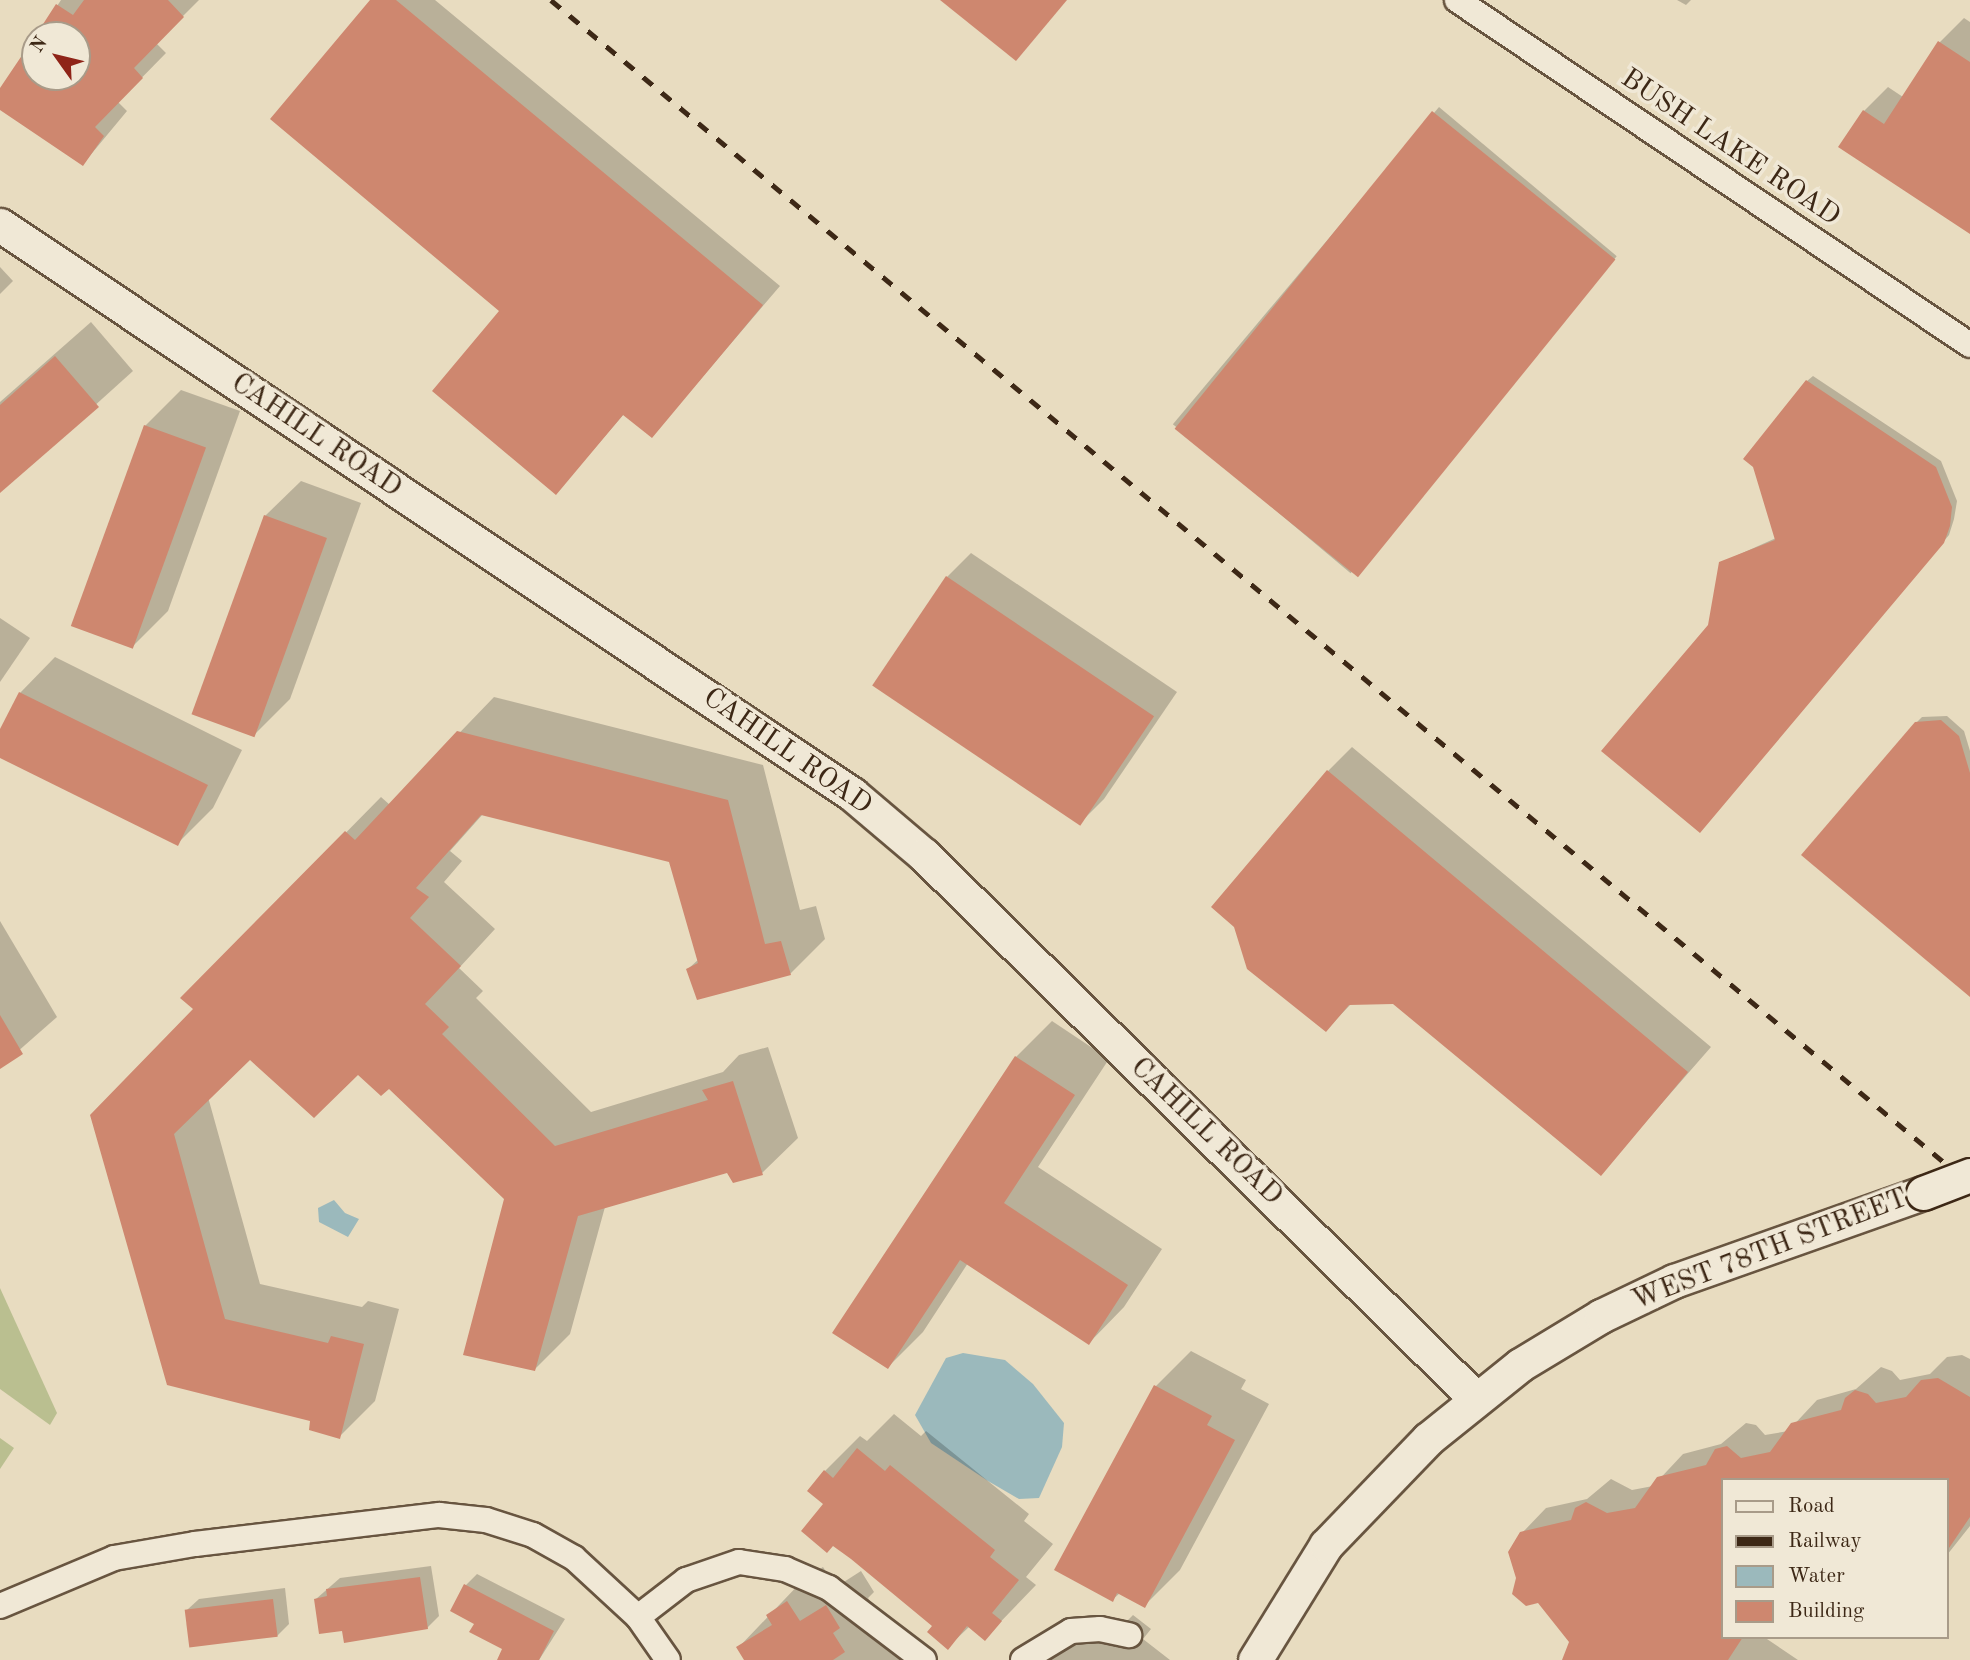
<!DOCTYPE html>
<style>
body{margin:0}
#map{position:relative;width:1970px;height:1660px;overflow:hidden;background:#e8dcc0;font-family:"Old Standard TT",serif}
div>[style]{position:absolute}
.green>*{inset:0;background:#babf90}
.water>*{inset:0;background:#9bb9bc}
.shadow>*{inset:0;background:#0003;transform-origin:0 0}
.building>*{inset:0;background:#ce876f;transform-origin:0 0}
.roads{filter:drop-shadow(2px 0 #685540) drop-shadow(-2px 0 #685540) drop-shadow(0 2px #685540) drop-shadow(0 -2px #685540)}
.street>*{height:24px;margin:-12px;padding:0 12px;transform-origin:12px;border-radius:12px;background:#f0e8d6}
.secondary>*{height:33px;margin:-16.5px;padding:0 16.5px;transform-origin:16.5px;border-radius:16.5px;background:#f0e8d6}
.rail>*{height:5px;margin-top:-2.5px;transform-origin:0;background:repeating-linear-gradient(90deg,#3d2816 0 12px,transparent 0 24px)}
.bridges{filter:drop-shadow(2px 0 #3d2816) drop-shadow(-2px 0 #3d2816) drop-shadow(0 2px #3d2816) drop-shadow(0 -2px #3d2816)}
.secondary-bridge>*{height:33px;margin:-16.5px;padding:0 16.5px;transform-origin:16.5px;border-radius:16.5px;background:#f0e8d6}
span{translate:-50% -50%;white-space:nowrap;text-align:center;line-height:1.15;-webkit-text-stroke:7px #f0e8d6;paint-order:stroke}
.street-label{font-size:28px;color:#3d2816}
.legend{position:absolute;left:1721px;top:1478px;width:228px;height:161px;box-sizing:border-box;background:#f0e8d6;border:2px solid #a89b89;margin:0;padding:9px 12px;list-style:none;font-size:21px;color:#3d2816}
.legend li{display:flex;align-items:center;gap:14px;height:35px}
.legend b{width:35px;border:2px solid #a89b89}
.north{position:absolute;left:21px;top:21px;width:70px;height:70px;box-sizing:border-box;background:#f0e8d6;border:2px solid #a89b89;border-radius:50%;rotate:304deg;font-size:19px;font-weight:700;line-height:28px;text-align:center;color:#3d2816}
.north::after{content:'';display:block;margin:auto;width:24px;height:32px;background:#8f2418;clip-path:polygon(50% 0,100% 100%,50% 72%,0 100%)}
</style>
<div id="map">
<div class="green">
<i style="clip-path:polygon(0 1288px,57px 1413px,50px 1425px,0 1389px)"></i>
<i style="clip-path:polygon(0 1438px,14px 1448px,0 1469px)"></i>
</div>
<div class="water">
<i style="clip-path:polygon(334px 1200px,345px 1213px,359px 1219px,348px 1237px,319px 1222px,318px 1208px)"></i>
<i style="clip-path:polygon(963px 1353px,1005px 1360px,1033px 1384px,1064px 1423px,1062px 1447px,1039px 1498px,1019px 1499px,988px 1481px,931px 1443px,915px 1415px,946px 1358px)"></i>
</div>
<div class="shadow">
<i style="clip-path:polygon(61px 0,199px 0,156px 43px,166px 53px,118px 102px,127px 111px,83px 164px,0 108px,0 91px,35px 39px,35px 77px,77px 77px,77px 35px,38px 35px)"></i>
<i style="clip-path:polygon(372px 0,435px 0,780px 286px,652px 436px,624px 414px,556px 493px,501px 311px)"></i>
<i style="clip-path:polygon(1677px 0,1691px 0,1686px 5px)"></i>
<i style="clip-path:polygon(1964px 18px,1970px 22px,1970px 232px,1841px 146px,1864px 111px,1888px 87px,1903px 97px,1940px 42px)"></i>
<i style="left:1439px;top:107px;width:232px;height:414px;rotate:40deg"></i>
<i style="clip-path:polygon(0 267px,13px 281px,0 294px)"></i>
<i style="clip-path:polygon(91px 322px,133px 371px,0 491px,0 402px)"></i>
<i style="clip-path:polygon(1813px 376px,1941px 461px,1957px 501px,1954px 519px,1949px 535px,1705px 825px,1710px 626px,1720px 563px,1776px 538px,1807px 381px)"></i>
<i style="clip-path:polygon(181px 390px,240px 411px,168px 611px,133px 646px,145px 426px)"></i>
<i style="clip-path:polygon(301px 481px,361px 503px,290px 699px,254px 735px,265px 516px)"></i>
<i style="clip-path:polygon(971px 553px,1177px 692px,1104px 799px,1080px 823px,947px 577px)"></i>
<i style="clip-path:polygon(0 618px,30px 638px,0 682px)"></i>
<i style="clip-path:polygon(55px 657px,242px 750px,213px 808px,178px 843px,0 756px,0 733px,20px 693px)"></i>
<i style="clip-path:polygon(494px 697px,763px 765px,800px 910px,816px 906px,825px 939px,790px 974px,688px 969px,699px 959px,670px 861px,483px 814px,450px 851px,462px 861px,444px 882px,495px 929px,459px 968px,483px 991px,476px 998px,591px 1112px,723px 1072px,739px 1055px,768px 1047px,798px 1138px,762px 1173px,728px 1171px,605px 1207px,570px 1334px,535px 1369px,506px 1199px,389px 1087px,358px 1073px,250px 1058px,208px 1097px,260px 1284px,362px 1307px,368px 1301px,399px 1309px,375px 1401px,339px 1437px,311px 1420px,169px 1383px,92px 1115px,196px 1009px,183px 998px,381px 797px,390px 805px)"></i>
<i style="clip-path:polygon(1947px 716px,1964px 731px,1970px 751px,1970px 995px,1916px 723px,1922px 717px)"></i>
<i style="clip-path:polygon(1352px 747px,1711px 1047px,1601px 1173px,1394px 1002px,1352px 1003px,1326px 1030px,1328px 771px)"></i>
<i style="clip-path:polygon(0 921px,57px 1017px,0 1067px)"></i>
<i style="clip-path:polygon(1052px 1021px,1109px 1059px,1038px 1167px,1162px 1249px,1124px 1307px,1089px 1343px,968px 1263px,923px 1332px,888px 1367px,835px 1332px,1016px 1057px)"></i>
<i style="clip-path:polygon(1191px 1351px,1246px 1380px,1241px 1389px,1269px 1404px,1180px 1570px,1144px 1606px,1120px 1593px,1112px 1600px,1156px 1386px)"></i>
<i style="clip-path:polygon(1962px 1355px,1970px 1359px,1970px 1526px,1947px 1555px,1947px 1480px,1723px 1480px,1723px 1637px,1764px 1637px,1798px 1660px,1569px 1660px,1571px 1642px,1522px 1533px,1546px 1508px,1587px 1499px,1611px 1479px,1632px 1490px,1653px 1486px,1683px 1454px,1721px 1444px,1746px 1423px,1756px 1425px,1765px 1435px,1788px 1431px,1817px 1400px,1856px 1389px,1881px 1367px,1892px 1371px,1900px 1380px,1930px 1374px,1947px 1357px)"></i>
<i style="clip-path:polygon(894px 1414px,921px 1436px,926px 1431px,1029px 1514px,1024px 1521px,1053px 1544px,1026px 1577px,1036px 1585px,985px 1638px,970px 1626px,948px 1647px,934px 1626px,825px 1504px,825px 1471px,860px 1436px,867px 1441px)"></i>
<i style="clip-path:polygon(431px 1566px,439px 1616px,427px 1628px,344px 1629px,316px 1599px,340px 1578px)"></i>
<i style="clip-path:polygon(823px 1567px,836px 1587px,861px 1571px,874px 1592px,868px 1598px,906px 1660px,746px 1660px,738px 1648px,803px 1580px)"></i>
<i style="clip-path:polygon(477px 1574px,565px 1619px,539px 1660px,505px 1660px,504px 1649px,476px 1623px,466px 1585px)"></i>
<i style="clip-path:polygon(285px 1588px,289px 1624px,277px 1636px,187px 1610px,199px 1599px)"></i>
<i style="clip-path:polygon(1133px 1615px,1151px 1629px,1143px 1639px,1170px 1660px,1048px 1660px,1073px 1635px,1118px 1630px)"></i>
</div>
<div class="building">
<i style="clip-path:polygon(84px 0,168px 0,184px 17px,134px 68px,143px 78px,95px 127px,104px 136px,83px 166px,0 110px,0 88px,35px 36px,35px 77px,77px 77px,77px 35px,36px 35px,56px 4px,73px 15px)"></i>
<i style="clip-path:polygon(370px 0,396px 0,763px 305px,652px 438px,623px 415px,556px 495px,432px 391px,499px 311px,270px 119px)"></i>
<i style="clip-path:polygon(940px 0,1067px 0,1016px 61px)"></i>
<i style="clip-path:polygon(1938px 41px,1970px 62px,1970px 234px,1838px 147px,1863px 110px,1884px 124px)"></i>
<i style="left:1432px;top:111px;width:236px;height:409px;rotate:39deg"></i>
<i style="clip-path:polygon(55px 356px,99px 407px,0 493px,0 405px)"></i>
<i style="clip-path:polygon(1806px 380px,1936px 467px,1952px 507px,1950px 526px,1944px 543px,1700px 833px,1601px 751px,1708px 625px,1719px 562px,1775px 540px,1753px 467px,1743px 459px)"></i>
<i style="left:144px;top:425px;width:66px;height:214px;rotate:20deg"></i>
<i style="left:264px;top:515px;width:67px;height:212px;rotate:20deg"></i>
<i style="left:946px;top:576px;width:251px;height:132px;rotate:34deg"></i>
<i style="clip-path:polygon(19px 692px,208px 785px,178px 846px,0 758px,0 729px)"></i>
<i style="clip-path:polygon(1941px 720px,1959px 736px,1970px 773px,1970px 997px,1801px 855px,1915px 722px)"></i>
<i style="clip-path:polygon(457px 731px,728px 800px,765px 944px,781px 941px,791px 975px,697px 1000px,686px 969px,698px 963px,669px 862px,481px 815px,416px 888px,429px 897px,410px 918px,461px 966px,425px 1004px,449px 1027px,442px 1034px,555px 1146px,708px 1100px,702px 1090px,733px 1081px,763px 1175px,733px 1183px,727px 1173px,578px 1216px,535px 1371px,463px 1355px,504px 1199px,389px 1089px,381px 1096px,358px 1075px,314px 1118px,250px 1060px,174px 1134px,225px 1319px,328px 1343px,331px 1336px,364px 1344px,340px 1439px,309px 1430px,310px 1421px,167px 1385px,90px 1115px,193px 1009px,180px 998px,345px 831px,355px 840px)"></i>
<i style="clip-path:polygon(1327px 770px,1688px 1072px,1601px 1176px,1393px 1004px,1349px 1005px,1326px 1032px,1247px 969px,1234px 927px,1211px 907px)"></i>
<i style="clip-path:polygon(0 1015px,23px 1054px,0 1069px)"></i>
<i style="clip-path:polygon(1015px 1056px,1075px 1095px,1004px 1203px,1128px 1285px,1089px 1345px,960px 1260px,888px 1369px,832px 1333px)"></i>
<i style="clip-path:polygon(1938px 1378px,1970px 1397px,1970px 1517px,1947px 1551px,1947px 1480px,1723px 1480px,1723px 1637px,1743px 1637px,1728px 1660px,1562px 1660px,1569px 1642px,1538px 1603px,1526px 1606px,1512px 1594px,1516px 1578px,1508px 1552px,1520px 1532px,1571px 1520px,1575px 1508px,1586px 1502px,1607px 1513px,1635px 1508px,1657px 1477px,1706px 1465px,1715px 1449px,1727px 1446px,1741px 1458px,1770px 1452px,1791px 1423px,1841px 1410px,1845px 1398px,1855px 1390px,1868px 1394px,1876px 1403px,1906px 1397px,1921px 1380px)"></i>
<i style="clip-path:polygon(1154px 1385px,1212px 1416px,1207px 1425px,1235px 1440px,1145px 1608px,1117px 1593px,1113px 1602px,1054px 1570px)"></i>
<i style="clip-path:polygon(857px 1448px,885px 1471px,890px 1465px,995px 1550px,990px 1557px,1019px 1580px,992px 1613px,1002px 1621px,985px 1641px,967px 1626px,948px 1650px,927px 1632px,932px 1626px,851px 1559px,833px 1546px,827px 1553px,801px 1531px,823px 1504px,807px 1491px,824px 1470px,833px 1478px)"></i>
<i style="clip-path:polygon(420px 1577px,428px 1629px,344px 1643px,342px 1631px,319px 1634px,314px 1599px,327px 1596px,326px 1589px)"></i>
<i style="clip-path:polygon(464px 1584px,554px 1631px,539px 1660px,497px 1660px,502px 1649px,469px 1632px,474px 1624px,450px 1611px)"></i>
<i style="left:273px;top:1599px;width:38px;height:89px;rotate:83deg"></i>
<i style="clip-path:polygon(787px 1601px,800px 1621px,826px 1605px,840px 1628px,833px 1633px,845px 1652px,833px 1660px,744px 1660px,736px 1647px,772px 1625px,766px 1615px)"></i>
</div>
<div class="roads">
<div class="street">
<i style="left:1457px;top:0;width:618px;rotate:33.92deg"></i>
<i style="left:0;top:1606px;width:124px;rotate:-22.8deg"></i>
<i style="left:114px;top:1558px;width:82px;rotate:-9.8deg"></i>
<i style="left:195px;top:1544px;width:246px;rotate:-6.8deg"></i>
<i style="left:439px;top:1515px;width:47px;rotate:6.1deg"></i>
<i style="left:486px;top:1520px;width:49px;rotate:17.7deg"></i>
<i style="left:533px;top:1535px;width:47px;rotate:29.3deg"></i>
<i style="left:574px;top:1558px;width:87px;rotate:42.7deg"></i>
<i style="left:638px;top:1617px;width:52px;rotate:55.1deg"></i>
<i style="left:638px;top:1617px;width:61px;rotate:-37.6deg"></i>
<i style="left:686px;top:1580px;width:56px;rotate:-18.8deg"></i>
<i style="left:739px;top:1562px;width:47px;rotate:8.7deg"></i>
<i style="left:785px;top:1569px;width:48px;rotate:23.4deg"></i>
<i style="left:829px;top:1588px;width:119px;rotate:37.2deg"></i>
<i style="left:1023px;top:1660px;width:56px;rotate:-31.1deg"></i>
<i style="left:1071px;top:1631px;width:29px;rotate:-4deg"></i>
<i style="left:1100px;top:1629px;width:30px;rotate:12deg"></i>
</div>
<div class="secondary">
<i style="left:0;top:225px;width:1025px;rotate:33.74deg"></i>
<i style="left:852px;top:794px;width:94px;rotate:40.3deg"></i>
<i style="left:924px;top:855px;width:775px;rotate:44.58deg"></i>
<i style="left:1255px;top:1660px;width:135px;rotate:-58.3deg"></i>
<i style="left:1326px;top:1545px;width:147px;rotate:-46.1deg"></i>
<i style="left:1428px;top:1439px;width:118px;rotate:-38.8deg"></i>
<i style="left:1520px;top:1365px;width:95px;rotate:-31.2deg"></i>
<i style="left:1601px;top:1316px;width:81px;rotate:-25.6deg"></i>
<i style="left:1674px;top:1281px;width:264px;rotate:-19.5deg"></i>
</div>
</div>
<div class="rail">
<i style="left:551px;top:0;width:1848px;rotate:39.84deg"></i>
</div>
<div class="bridges">
<div class="secondary-bridge">
<i style="left:1923px;top:1193px;width:50px;rotate:-21deg"></i>
</div>
</div>
<div class="street-label">
<span style="left:1730px;top:148px;rotate:34deg">BUSH LAKE ROAD</span>
<span style="left:316px;top:436px;rotate:34deg">CAHILL ROAD</span>
<span style="left:787px;top:752px;rotate:35deg">CAHILL ROAD</span>
<span style="left:1206px;top:1132px;rotate:44deg">CAHILL ROAD</span>
<span style="left:1770px;top:1250px;rotate:-21deg">WEST 78TH STREET</span>
</div>
<ul class="legend">
<li><b style="height:9px;background:#f0e8d6"></b>Road</li>
<li><b style="height:9px;background:#3d2816"></b>Railway</li>
<li><b style="height:19px;background:#9bb9bc"></b>Water</li>
<li><b style="height:19px;background:#ce876f"></b>Building</li>
</ul>
<div class="north">N</div>
</div>
